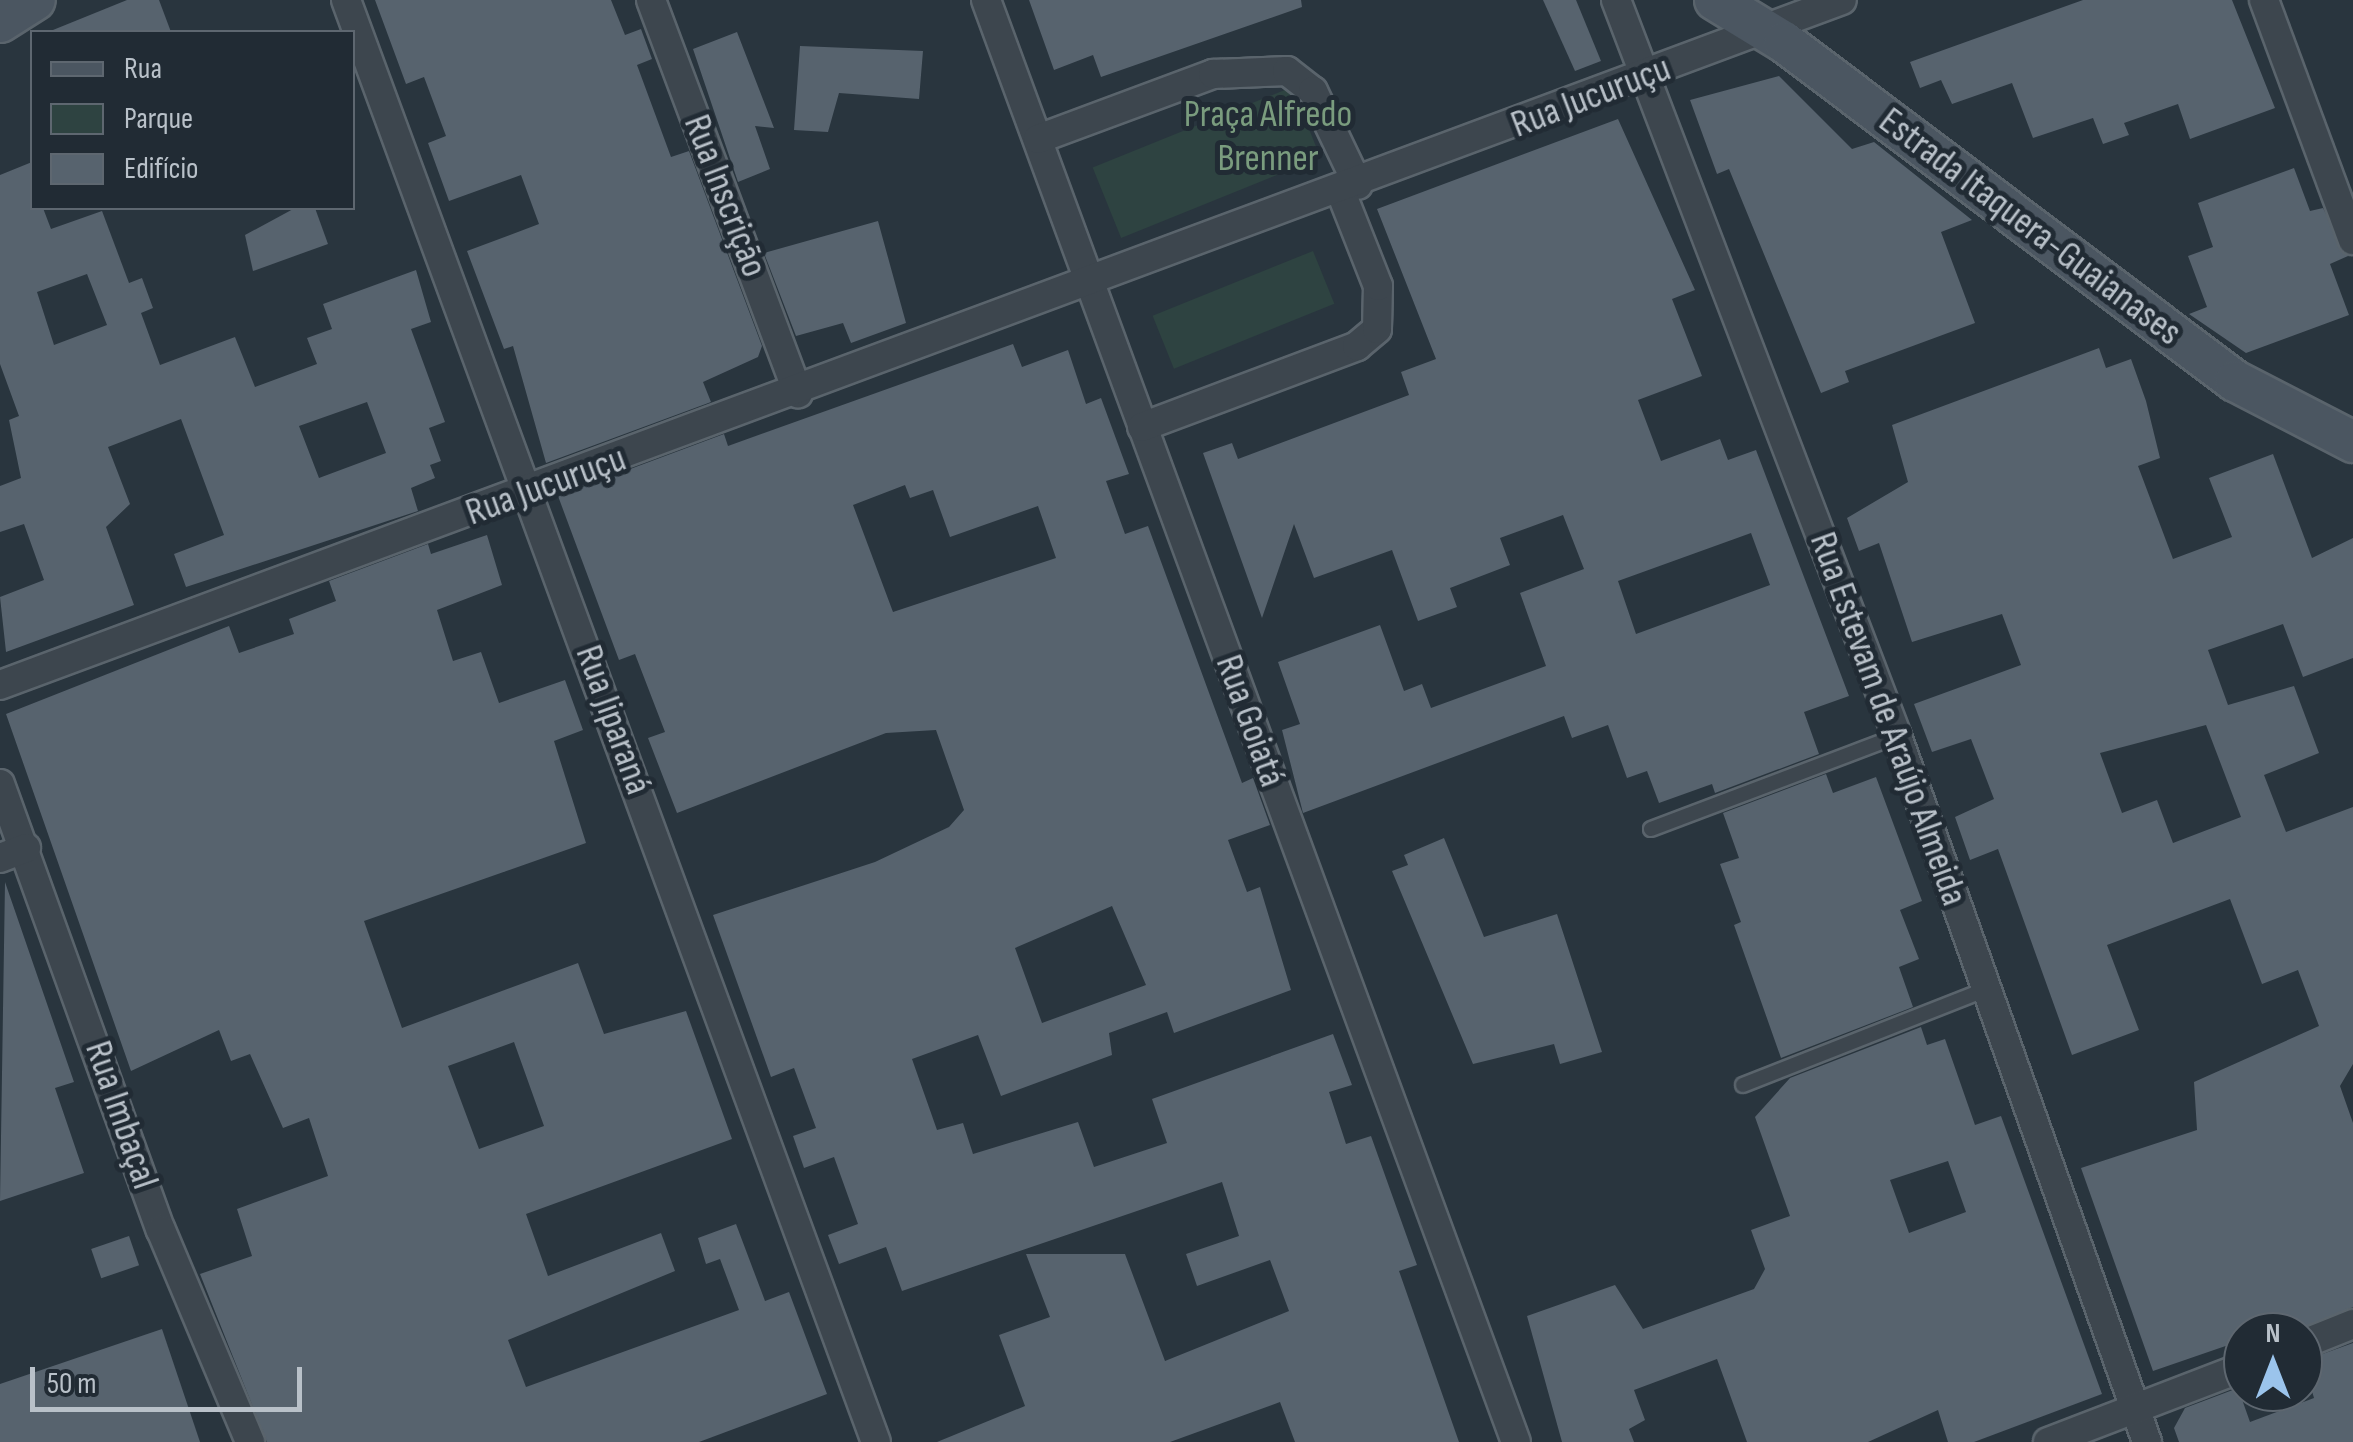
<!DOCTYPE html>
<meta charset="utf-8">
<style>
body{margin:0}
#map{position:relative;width:2353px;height:1442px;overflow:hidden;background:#29353e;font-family:"Sofia Sans Condensed",sans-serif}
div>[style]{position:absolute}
.green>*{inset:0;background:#2e4341;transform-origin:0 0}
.building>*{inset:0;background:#57636e;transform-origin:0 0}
.roads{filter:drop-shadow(2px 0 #5a646c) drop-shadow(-2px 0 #5a646c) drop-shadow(0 2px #5a646c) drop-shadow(0 -2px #5a646c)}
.lane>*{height:14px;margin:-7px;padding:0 7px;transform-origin:7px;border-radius:7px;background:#3d464e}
.street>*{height:28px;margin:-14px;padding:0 14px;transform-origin:14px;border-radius:14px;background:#3d464e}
.secondary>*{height:40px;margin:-20px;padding:0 20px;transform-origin:20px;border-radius:20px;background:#4b5661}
span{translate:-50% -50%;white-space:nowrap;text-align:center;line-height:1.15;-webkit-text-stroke:10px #212b34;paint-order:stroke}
.street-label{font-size:38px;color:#b9c1c9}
.park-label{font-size:38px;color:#7a9c7e}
.legend{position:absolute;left:30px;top:30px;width:325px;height:180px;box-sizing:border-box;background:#212b34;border:2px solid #5e6770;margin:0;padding:12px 18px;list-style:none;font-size:30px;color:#b9c1c9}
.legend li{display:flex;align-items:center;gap:20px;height:50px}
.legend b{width:50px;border:2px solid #5e6770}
.north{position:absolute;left:2223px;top:1312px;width:100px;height:100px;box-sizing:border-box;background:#212b34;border:2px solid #5e6770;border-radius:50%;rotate:0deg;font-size:28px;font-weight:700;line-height:40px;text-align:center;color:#b9c1c9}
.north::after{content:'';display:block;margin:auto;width:35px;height:45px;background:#9bc4ec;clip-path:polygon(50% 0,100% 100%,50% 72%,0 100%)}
.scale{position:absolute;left:30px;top:1367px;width:272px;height:45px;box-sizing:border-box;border:5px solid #b9c1c9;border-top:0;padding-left:12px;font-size:30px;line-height:35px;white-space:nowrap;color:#b9c1c9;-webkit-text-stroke:8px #212b34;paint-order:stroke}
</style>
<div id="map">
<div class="green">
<i style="left:1292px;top:87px;width:76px;height:215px;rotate:68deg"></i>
<i style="left:1313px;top:251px;width:57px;height:173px;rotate:68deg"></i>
</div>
<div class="building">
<i style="clip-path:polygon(127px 0,159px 0,171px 32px,48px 32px)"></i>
<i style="clip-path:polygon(375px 0,611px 0,625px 35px,641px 29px,652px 59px,637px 65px,671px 157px,689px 151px,762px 346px,758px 357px,703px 382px,711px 402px,546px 463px,513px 346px,504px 349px,467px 251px,539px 224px,521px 175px,449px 201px,428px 143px,446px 136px,424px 77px,406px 84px)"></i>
<i style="clip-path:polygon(1029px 0,1301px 0,1302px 7px,1101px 77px,1093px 55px,1054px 70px)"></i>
<i style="clip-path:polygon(1543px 0,1576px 0,1601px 61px,1575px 71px)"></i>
<i style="clip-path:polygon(2083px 0,2232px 0,2275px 108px,2190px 139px,2178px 104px,2124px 123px,2129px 135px,2103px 144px,2093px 118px,2033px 138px,2012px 83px,1952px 104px,1941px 80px,1920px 88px,1910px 62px)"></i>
<i style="clip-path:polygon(737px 32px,774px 128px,755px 126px,770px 169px,738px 182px,693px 49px)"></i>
<i style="clip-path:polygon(800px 46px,923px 51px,919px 99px,839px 93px,828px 132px,794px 130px)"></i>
<i style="clip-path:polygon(1779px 76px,1852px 149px,1874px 142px,1972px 220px,1941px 232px,1975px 323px,1845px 371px,1849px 382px,1821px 393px,1729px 169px,1717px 174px,1690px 100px)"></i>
<i style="clip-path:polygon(evenodd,1618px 119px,1695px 290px,1672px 299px,1702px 376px,1638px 400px,1661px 461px,1720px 439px,1728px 460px,1756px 450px,1849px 696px,1804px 712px,1819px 754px,1715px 793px,1712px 784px,1659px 803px,1647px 771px,1627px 778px,1608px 725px,1572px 738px,1564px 716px,1303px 813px,1282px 730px,1300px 724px,1278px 662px,1380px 625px,1404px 691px,1422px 684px,1431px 708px,1546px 666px,1520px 593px,1584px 569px,1563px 515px,1500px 538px,1510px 565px,1450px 588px,1457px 607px,1418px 621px,1392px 550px,1314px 578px,1294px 524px,1262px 618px,1203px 453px,1232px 443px,1238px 459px,1409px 395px,1401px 372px,1436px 359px,1377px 209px,1618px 119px,1751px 533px,1770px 585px,1636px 634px,1618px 581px,1751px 533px)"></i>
<i style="clip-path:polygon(evenodd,32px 162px,32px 208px,43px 208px,51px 229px,102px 211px,129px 283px,142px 278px,153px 308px,141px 313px,160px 365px,235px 337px,255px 387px,317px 364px,307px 338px,332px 329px,323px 304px,416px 270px,431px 322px,411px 329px,445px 422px,429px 428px,441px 461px,430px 465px,435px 478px,411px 488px,418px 511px,186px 587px,174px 554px,224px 535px,181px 419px,108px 447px,130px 504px,106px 527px,134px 605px,6px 652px,0 597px,44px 580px,24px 524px,0 532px,0 486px,21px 478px,9px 420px,19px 416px,0 364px,0 175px,32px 162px,87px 274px,107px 325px,54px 345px,37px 292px,87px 274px,32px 162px,367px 402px,386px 453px,319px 478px,299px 426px,367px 402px)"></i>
<i style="clip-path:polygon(2294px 168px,2310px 211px,2323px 208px,2348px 256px,2330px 264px,2349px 315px,2246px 353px,2189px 314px,2207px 307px,2188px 256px,2213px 247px,2198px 203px)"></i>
<i style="clip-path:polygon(295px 208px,315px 208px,328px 244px,253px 271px,245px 235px)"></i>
<i style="clip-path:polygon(878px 221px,906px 323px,851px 343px,843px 323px,796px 336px,764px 253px)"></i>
<i style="clip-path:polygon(evenodd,1013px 344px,1022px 367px,1068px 350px,1086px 404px,1101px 398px,1129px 474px,1106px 481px,1125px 534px,1148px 526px,1242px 783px,1253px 778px,1270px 825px,1228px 840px,1247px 892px,1260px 887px,1291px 990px,1174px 1033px,1167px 1012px,1109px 1033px,1112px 1055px,1001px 1096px,978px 1035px,912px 1059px,937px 1130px,963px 1123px,973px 1154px,1078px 1122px,1094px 1167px,1167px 1143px,1152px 1099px,1333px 1034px,1352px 1085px,1329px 1092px,1346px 1144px,1371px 1136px,1417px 1265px,1399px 1271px,1459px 1442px,1295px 1442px,1280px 1402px,1170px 1442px,937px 1442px,1025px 1406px,999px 1335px,1050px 1317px,1026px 1254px,1125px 1254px,1165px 1361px,1289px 1311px,1270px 1260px,1197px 1286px,1186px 1254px,1239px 1236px,1222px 1182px,902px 1291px,886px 1247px,839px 1264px,828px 1235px,858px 1224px,834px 1157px,804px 1168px,793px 1136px,816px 1128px,794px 1068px,771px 1077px,713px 915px,875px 862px,949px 827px,964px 810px,936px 730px,886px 733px,677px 813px,648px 738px,665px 732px,635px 654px,619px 660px,558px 496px,724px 434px,728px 446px,1013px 344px,905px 485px,910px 498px,933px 490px,950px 537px,1038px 506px,1056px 558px,893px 612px,853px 505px,905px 485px,1013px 344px,1112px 906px,1146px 985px,1042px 1023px,1015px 948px,1112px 906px)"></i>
<i style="clip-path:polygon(evenodd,2099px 348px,2106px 368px,2131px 359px,2146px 401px,2160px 458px,2138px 466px,2173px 559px,2232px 537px,2209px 478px,2273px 454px,2312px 558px,2353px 538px,2353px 658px,2303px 677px,2283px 624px,2208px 650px,2228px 705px,2294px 686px,2319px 753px,2264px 775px,2286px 832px,2353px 807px,2353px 1064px,2340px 1086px,2353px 1123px,2353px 1307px,2291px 1332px,2243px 1332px,2243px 1340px,2153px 1371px,2081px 1168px,2197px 1130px,2194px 1082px,2319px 1026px,2298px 970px,2262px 984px,2230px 899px,2107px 945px,2139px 1030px,2072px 1055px,1998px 849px,1970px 860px,1955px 817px,1994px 799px,1971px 739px,1932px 752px,1914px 704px,2021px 665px,2002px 614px,1912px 642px,1879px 543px,1859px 551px,1847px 518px,1908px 482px,1892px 425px,2099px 348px,2206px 725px,2241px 817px,2173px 843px,2157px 800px,2122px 813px,2100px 753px,2206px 725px)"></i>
<i style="clip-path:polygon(evenodd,487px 535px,502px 585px,437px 610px,453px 661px,481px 652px,499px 703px,565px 680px,583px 730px,554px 741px,586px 843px,364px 921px,402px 1028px,578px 963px,604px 1034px,686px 1011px,732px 1139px,526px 1214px,548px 1276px,661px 1233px,675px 1271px,508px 1340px,526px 1387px,739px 1310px,720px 1259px,706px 1264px,698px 1238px,736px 1224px,765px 1301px,789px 1292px,827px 1394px,699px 1442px,267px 1442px,200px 1274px,252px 1256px,237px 1209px,328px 1176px,309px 1118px,283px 1128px,250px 1054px,231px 1061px,219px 1030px,131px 1071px,6px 714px,229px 626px,239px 653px,294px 634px,289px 619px,336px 601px,329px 581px,428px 544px,431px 554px,487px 535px,514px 1042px,544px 1126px,479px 1149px,448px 1066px,514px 1042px)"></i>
<i style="clip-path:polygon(1826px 774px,1833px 793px,1876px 777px,1922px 901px,1900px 910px,1919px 959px,1899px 967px,1913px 1007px,1781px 1058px,1734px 925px,1741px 922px,1720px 864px,1739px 858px,1723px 813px)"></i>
<i style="clip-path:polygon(1444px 838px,1484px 937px,1557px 914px,1602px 1052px,1560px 1064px,1554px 1044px,1473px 1064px,1392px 871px,1408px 865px,1404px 855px)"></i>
<i style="clip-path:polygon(5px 882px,74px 1082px,55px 1088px,84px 1173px,0 1201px)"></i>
<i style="clip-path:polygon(evenodd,1921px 1027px,1927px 1045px,1945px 1039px,1975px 1125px,2001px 1116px,2102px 1394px,1974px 1442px,1948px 1442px,1938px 1410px,1868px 1442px,1747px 1442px,1717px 1359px,1634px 1390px,1645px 1420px,1629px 1429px,1634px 1442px,1562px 1442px,1527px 1316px,1615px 1285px,1643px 1329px,1754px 1289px,1765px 1269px,1751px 1230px,1790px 1216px,1755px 1117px,1790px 1078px,1921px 1027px,1948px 1161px,1966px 1212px,1909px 1233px,1890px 1180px,1948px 1161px)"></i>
<i style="left:129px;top:1236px;width:31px;height:40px;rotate:71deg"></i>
<i style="clip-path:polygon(162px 1329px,200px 1442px,0 1442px,0 1384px)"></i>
<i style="clip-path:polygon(2353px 1343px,2353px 1442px,2179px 1442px,2174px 1428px,2185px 1408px,2238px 1388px,2250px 1422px,2314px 1398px,2303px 1361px)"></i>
</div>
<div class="roads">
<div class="lane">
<i style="left:1651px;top:829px;width:263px;rotate:-20.7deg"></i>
<i style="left:1743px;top:1085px;width:262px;rotate:-21.5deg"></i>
</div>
<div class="street">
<i style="left:346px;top:0;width:1536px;rotate:69.82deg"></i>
<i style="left:651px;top:0;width:420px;rotate:69.5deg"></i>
<i style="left:986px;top:0;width:1536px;rotate:69.82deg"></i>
<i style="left:1616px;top:0;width:788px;rotate:69.1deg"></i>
<i style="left:1897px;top:736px;width:749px;rotate:70.5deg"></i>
<i style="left:2264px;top:0;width:256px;rotate:69.7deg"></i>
<i style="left:1038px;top:139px;width:187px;rotate:-20.4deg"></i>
<i style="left:1213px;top:74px;width:74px;rotate:-2.3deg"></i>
<i style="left:1287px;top:71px;width:33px;rotate:38deg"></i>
<i style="left:1313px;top:91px;width:104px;rotate:64.4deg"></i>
<i style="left:1142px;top:427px;width:230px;rotate:-20.6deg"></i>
<i style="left:1357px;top:346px;width:26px;rotate:-40deg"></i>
<i style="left:1377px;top:329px;width:43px;rotate:-88.7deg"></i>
<i style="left:1378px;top:286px;width:101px;rotate:-111.5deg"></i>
<i style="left:0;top:685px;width:1965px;rotate:-20.4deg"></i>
<i style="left:0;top:784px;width:474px;rotate:70.2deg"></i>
<i style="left:161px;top:1230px;width:230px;rotate:67.2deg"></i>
<i style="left:0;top:858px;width:28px;rotate:-21deg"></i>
<i style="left:2303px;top:1344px;width:54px;rotate:-21.8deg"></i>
<i style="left:2048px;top:1442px;width:209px;rotate:-21deg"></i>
</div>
<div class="secondary">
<i style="left:1715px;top:0;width:81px;rotate:31.3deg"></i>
<i style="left:1784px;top:42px;width:564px;rotate:36.93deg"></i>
<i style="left:2235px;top:381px;width:133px;rotate:27.3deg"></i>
<i style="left:0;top:22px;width:41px;rotate:-32.2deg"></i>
</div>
</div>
<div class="street-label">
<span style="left:1591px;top:97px;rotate:-21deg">Rua Jucuruçu</span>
<span style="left:725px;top:196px;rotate:69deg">Rua Inscrição</span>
<span style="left:2030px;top:227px;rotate:37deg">Estrada Itaquera-Guaianases</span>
<span style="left:546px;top:486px;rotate:-20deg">Rua Jucuruçu</span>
<span style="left:1888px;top:719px;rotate:70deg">Rua Estevam de Araújo Almeida</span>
<span style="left:613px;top:720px;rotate:70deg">Rua Jiparaná</span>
<span style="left:1250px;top:721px;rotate:70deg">Rua Goiatá</span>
<span style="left:121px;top:1115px;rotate:71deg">Rua Imbaçal</span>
</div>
<div class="park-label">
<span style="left:1268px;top:137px">Praça Alfredo<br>Brenner</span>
</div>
<ul class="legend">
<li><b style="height:12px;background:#4b5661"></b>Rua</li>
<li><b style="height:28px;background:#2e4341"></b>Parque</li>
<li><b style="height:28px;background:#57636e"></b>Edifício</li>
</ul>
<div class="north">N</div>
<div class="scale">50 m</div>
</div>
